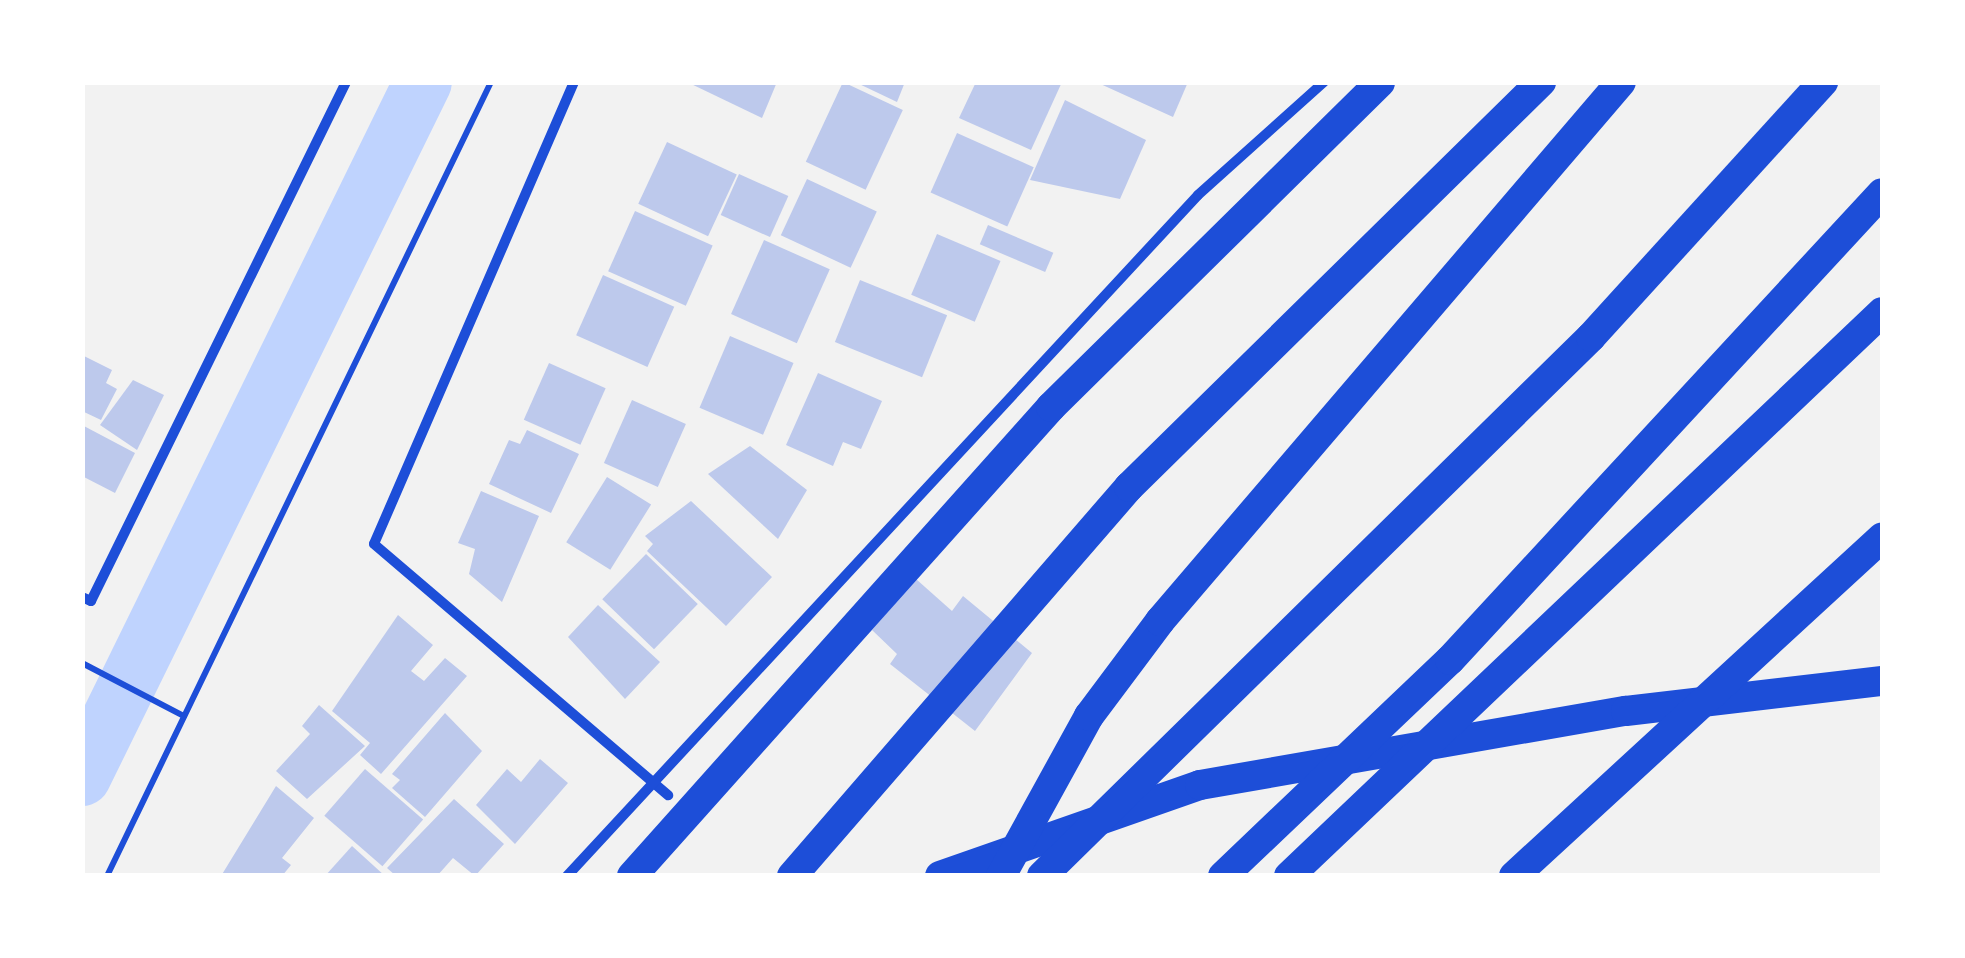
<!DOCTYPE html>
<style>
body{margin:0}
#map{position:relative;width:1965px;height:958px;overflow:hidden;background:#f2f2f2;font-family:"Fira Sans",sans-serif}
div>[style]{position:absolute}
.canal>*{height:58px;margin:-29px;padding:0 29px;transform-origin:29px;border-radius:29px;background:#bfd3fe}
.building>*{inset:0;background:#bdc9ec;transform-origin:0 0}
.path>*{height:6px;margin:-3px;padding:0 3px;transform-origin:3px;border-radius:3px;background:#1d4ed8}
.minor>*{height:10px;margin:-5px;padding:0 5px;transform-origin:5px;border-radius:5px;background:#1d4ed8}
.motorway>*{height:30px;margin:-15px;padding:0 15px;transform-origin:15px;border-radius:15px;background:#1d4ed8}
span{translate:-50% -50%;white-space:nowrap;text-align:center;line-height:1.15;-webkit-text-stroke:8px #fff;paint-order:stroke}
.frame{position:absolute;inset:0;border:85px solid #fff;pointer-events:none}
</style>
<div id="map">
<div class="canal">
<i style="left:82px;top:777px;width:774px;rotate:-63.87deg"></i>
</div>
<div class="building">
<i style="clip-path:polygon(687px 82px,777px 82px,762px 118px)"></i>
<i style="left:843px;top:82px;width:66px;height:88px;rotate:25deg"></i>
<i style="clip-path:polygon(855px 82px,905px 82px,897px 102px)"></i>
<i style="clip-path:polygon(976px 82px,1062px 82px,1031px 150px,959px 118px)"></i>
<i style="clip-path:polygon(1096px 82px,1188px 82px,1173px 117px)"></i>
<i style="clip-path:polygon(1065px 100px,1146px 140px,1120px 199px,1030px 180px)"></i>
<i style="left:957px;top:133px;width:84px;height:65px;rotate:24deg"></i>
<i style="left:667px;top:142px;width:77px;height:68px;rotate:25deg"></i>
<i style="left:739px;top:174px;width:54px;height:45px;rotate:24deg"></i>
<i style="left:807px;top:179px;width:77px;height:62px;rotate:25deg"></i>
<i style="left:635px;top:211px;width:85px;height:66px;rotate:24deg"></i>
<i style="left:988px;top:225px;width:71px;height:21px;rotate:23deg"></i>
<i style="left:937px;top:234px;width:69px;height:66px;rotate:23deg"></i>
<i style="left:764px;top:240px;width:72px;height:81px;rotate:24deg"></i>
<i style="left:603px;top:275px;width:78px;height:66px;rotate:24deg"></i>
<i style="left:860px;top:280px;width:94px;height:67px;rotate:22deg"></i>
<i style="left:730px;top:336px;width:69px;height:78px;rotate:23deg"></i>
<i style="clip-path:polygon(82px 355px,112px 370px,106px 383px,117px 389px,101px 420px,82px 411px)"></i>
<i style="left:549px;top:363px;width:62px;height:62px;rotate:24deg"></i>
<i style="clip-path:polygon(818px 373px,882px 401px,861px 449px,843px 442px,833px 466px,786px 445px)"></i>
<i style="clip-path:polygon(133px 380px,164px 395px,137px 450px,100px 425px)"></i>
<i style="left:632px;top:400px;width:59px;height:69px;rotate:24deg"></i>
<i style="clip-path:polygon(82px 425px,135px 453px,115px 493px,82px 476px)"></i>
<i style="clip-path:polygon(527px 430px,579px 454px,551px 513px,489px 484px,509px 440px,520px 444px)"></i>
<i style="clip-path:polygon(750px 446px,807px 490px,778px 539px,708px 474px)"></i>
<i style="left:607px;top:477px;width:52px;height:77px;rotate:32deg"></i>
<i style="clip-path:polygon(481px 491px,539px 516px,502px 602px,469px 574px,475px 549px,458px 543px)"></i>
<i style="clip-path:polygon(691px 501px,772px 577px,726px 626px,647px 551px,653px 544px,645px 536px)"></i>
<i style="left:646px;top:554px;width:72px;height:63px;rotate:44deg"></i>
<i style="clip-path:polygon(916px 579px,952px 611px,963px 596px,1032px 653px,975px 731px,890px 664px,897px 654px,872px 630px)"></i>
<i style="clip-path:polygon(598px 605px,660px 662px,625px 699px,568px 637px)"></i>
<i style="clip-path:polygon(398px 615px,433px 645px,411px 671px,424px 681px,445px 658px,467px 676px,381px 774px,360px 755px,370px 743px,332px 711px)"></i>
<i style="clip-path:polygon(319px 705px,365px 746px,307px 799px,276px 771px,310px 734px,302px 726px)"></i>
<i style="clip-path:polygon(445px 713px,482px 751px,425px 817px,392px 788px,400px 780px,392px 774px)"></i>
<i style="clip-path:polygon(540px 759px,568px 783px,515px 844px,476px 805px,507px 769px,521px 782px)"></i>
<i style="left:365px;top:769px;width:77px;height:62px;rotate:41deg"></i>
<i style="clip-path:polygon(276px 786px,314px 818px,282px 858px,291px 865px,282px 876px,221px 876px)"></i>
<i style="clip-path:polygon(454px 799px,504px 844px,475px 876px,453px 858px,437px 876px,396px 876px,387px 868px)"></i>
<i style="clip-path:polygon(352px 846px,385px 876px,325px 876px)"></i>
</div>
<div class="path">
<i style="left:82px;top:663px;width:115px;rotate:27.5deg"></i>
<i style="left:107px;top:876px;width:882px;rotate:-64.19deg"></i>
</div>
<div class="minor">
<i style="left:574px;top:82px;width:503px;rotate:113.41deg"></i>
<i style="left:374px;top:544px;width:387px;rotate:40.5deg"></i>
<i style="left:82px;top:597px;width:10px;rotate:24deg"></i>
<i style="left:91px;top:601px;width:578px;rotate:-63.83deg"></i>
<i style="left:567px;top:876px;width:928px;rotate:-47.18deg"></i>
<i style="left:1198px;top:195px;width:169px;rotate:-41.9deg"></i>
</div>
<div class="motorway">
<i style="left:632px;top:876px;width:629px;rotate:-48.22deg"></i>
<i style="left:1051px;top:407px;width:462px;rotate:-44.6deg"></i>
<i style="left:792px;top:876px;width:515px;rotate:-49.1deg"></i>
<i style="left:1129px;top:487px;width:578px;rotate:-44.51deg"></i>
<i style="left:940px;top:876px;width:275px;rotate:-19.3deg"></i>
<i style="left:1200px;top:785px;width:432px;rotate:-9.9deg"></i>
<i style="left:1626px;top:711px;width:258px;rotate:-6.7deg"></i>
<i style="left:1001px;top:876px;width:183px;rotate:-61.2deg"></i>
<i style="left:1089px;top:716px;width:119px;rotate:-53.2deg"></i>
<i style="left:1160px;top:621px;width:709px;rotate:-49.46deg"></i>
<i style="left:1042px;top:876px;width:769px;rotate:-44.47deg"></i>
<i style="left:1591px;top:337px;width:345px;rotate:-47.7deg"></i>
<i style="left:1223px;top:876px;width:313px;rotate:-43.6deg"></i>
<i style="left:1450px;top:660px;width:636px;rotate:-47.23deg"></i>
<i style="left:1289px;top:876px;width:818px;rotate:-43.56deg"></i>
<i style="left:1514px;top:876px;width:500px;rotate:-42.6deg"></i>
</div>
<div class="frame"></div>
</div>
